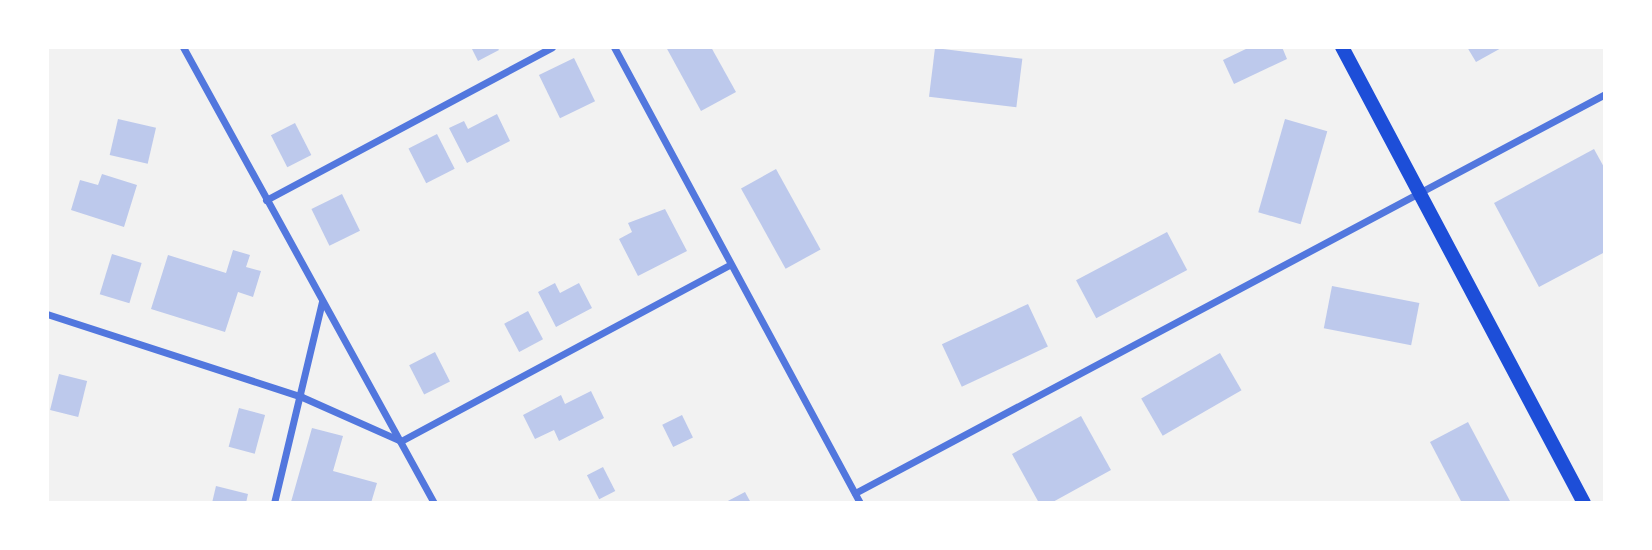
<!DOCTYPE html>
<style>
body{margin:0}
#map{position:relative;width:1652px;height:550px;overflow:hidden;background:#f2f2f2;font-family:"PT Sans Narrow",sans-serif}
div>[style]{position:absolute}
.building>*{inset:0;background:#bdc9ec;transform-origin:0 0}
.minor>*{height:7px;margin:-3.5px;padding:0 3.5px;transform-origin:3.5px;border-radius:3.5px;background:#5277de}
.secondary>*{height:14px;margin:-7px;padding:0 7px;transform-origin:7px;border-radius:7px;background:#1d4ed8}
span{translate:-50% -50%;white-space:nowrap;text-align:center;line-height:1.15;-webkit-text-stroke:7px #fff;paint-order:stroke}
.frame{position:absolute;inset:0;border:49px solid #fff;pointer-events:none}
</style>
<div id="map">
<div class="building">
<i style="clip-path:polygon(471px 47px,497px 47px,499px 50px,478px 61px)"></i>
<i style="clip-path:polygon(666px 47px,711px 47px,736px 92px,701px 111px)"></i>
<i style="clip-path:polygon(1250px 47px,1282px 47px,1287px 59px,1234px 84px,1223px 60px)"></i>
<i style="clip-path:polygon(1467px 47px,1503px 47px,1476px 62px)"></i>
<i style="left:935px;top:48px;width:88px;height:49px;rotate:7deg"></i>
<i style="left:574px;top:58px;width:48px;height:39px;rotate:64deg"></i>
<i style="clip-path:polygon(497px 114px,510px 141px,467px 163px,449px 128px,464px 121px,468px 129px)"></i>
<i style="left:118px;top:119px;width:39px;height:37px;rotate:13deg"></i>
<i style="left:1285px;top:119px;width:44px;height:97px;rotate:16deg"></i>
<i style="left:295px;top:123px;width:36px;height:27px;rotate:63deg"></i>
<i style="left:437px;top:134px;width:39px;height:32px;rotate:63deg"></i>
<i style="clip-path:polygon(1594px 149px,1605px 169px,1605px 252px,1539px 287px,1494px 203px)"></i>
<i style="left:776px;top:169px;width:92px;height:40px;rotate:61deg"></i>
<i style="clip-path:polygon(102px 174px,137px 185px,124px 227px,71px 210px,80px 180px,98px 185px)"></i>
<i style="left:342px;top:194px;width:41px;height:34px;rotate:64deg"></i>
<i style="clip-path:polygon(665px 209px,687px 251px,638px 276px,619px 239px,632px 232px,628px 223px)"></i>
<i style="left:1167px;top:232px;width:43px;height:103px;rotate:62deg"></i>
<i style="clip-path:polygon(233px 250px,250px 255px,246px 267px,261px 271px,253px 297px,238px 292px,225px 332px,151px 309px,168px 255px,226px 273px)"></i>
<i style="left:112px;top:254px;width:31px;height:42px;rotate:17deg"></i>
<i style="clip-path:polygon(555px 283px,560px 293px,579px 283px,592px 308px,556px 327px,538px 292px)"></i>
<i style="left:1332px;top:286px;width:89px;height:43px;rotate:11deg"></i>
<i style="left:1028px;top:304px;width:47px;height:95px;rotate:65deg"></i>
<i style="left:528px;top:311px;width:32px;height:27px;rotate:62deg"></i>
<i style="left:435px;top:352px;width:33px;height:29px;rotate:63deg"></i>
<i style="left:1220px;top:353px;width:43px;height:91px;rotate:60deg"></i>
<i style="left:59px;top:374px;width:29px;height:37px;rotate:14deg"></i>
<i style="clip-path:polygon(591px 391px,604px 418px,559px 441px,554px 430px,535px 439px,523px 415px,561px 395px,565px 404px)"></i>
<i style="left:239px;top:408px;width:27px;height:40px;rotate:15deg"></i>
<i style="left:682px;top:415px;width:25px;height:22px;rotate:64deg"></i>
<i style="clip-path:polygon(1081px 416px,1111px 470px,1051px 503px,1039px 503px,1012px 454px)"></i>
<i style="clip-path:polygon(1468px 422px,1511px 503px,1462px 503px,1430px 442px)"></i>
<i style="clip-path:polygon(312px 428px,343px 436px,333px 471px,377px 483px,371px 503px,291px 502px)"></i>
<i style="left:603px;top:467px;width:27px;height:18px;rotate:63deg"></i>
<i style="clip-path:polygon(216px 486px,248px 494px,246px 503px,212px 503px)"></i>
<i style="clip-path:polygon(745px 492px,751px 503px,724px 503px)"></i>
</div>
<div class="minor">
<i style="left:183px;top:47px;width:521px;rotate:61.17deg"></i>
<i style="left:614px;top:47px;width:518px;rotate:61.65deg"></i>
<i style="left:266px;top:200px;width:324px;rotate:-28.1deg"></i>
<i style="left:47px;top:314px;width:268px;rotate:18deg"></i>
<i style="left:302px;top:397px;width:108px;rotate:24deg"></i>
<i style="left:401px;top:441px;width:372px;rotate:-28.2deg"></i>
<i style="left:855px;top:493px;width:850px;rotate:-28.01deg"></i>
<i style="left:274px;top:503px;width:207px;rotate:-76.6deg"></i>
</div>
<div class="secondary">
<i style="left:1342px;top:47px;width:516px;rotate:62.05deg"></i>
</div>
<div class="frame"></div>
</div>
